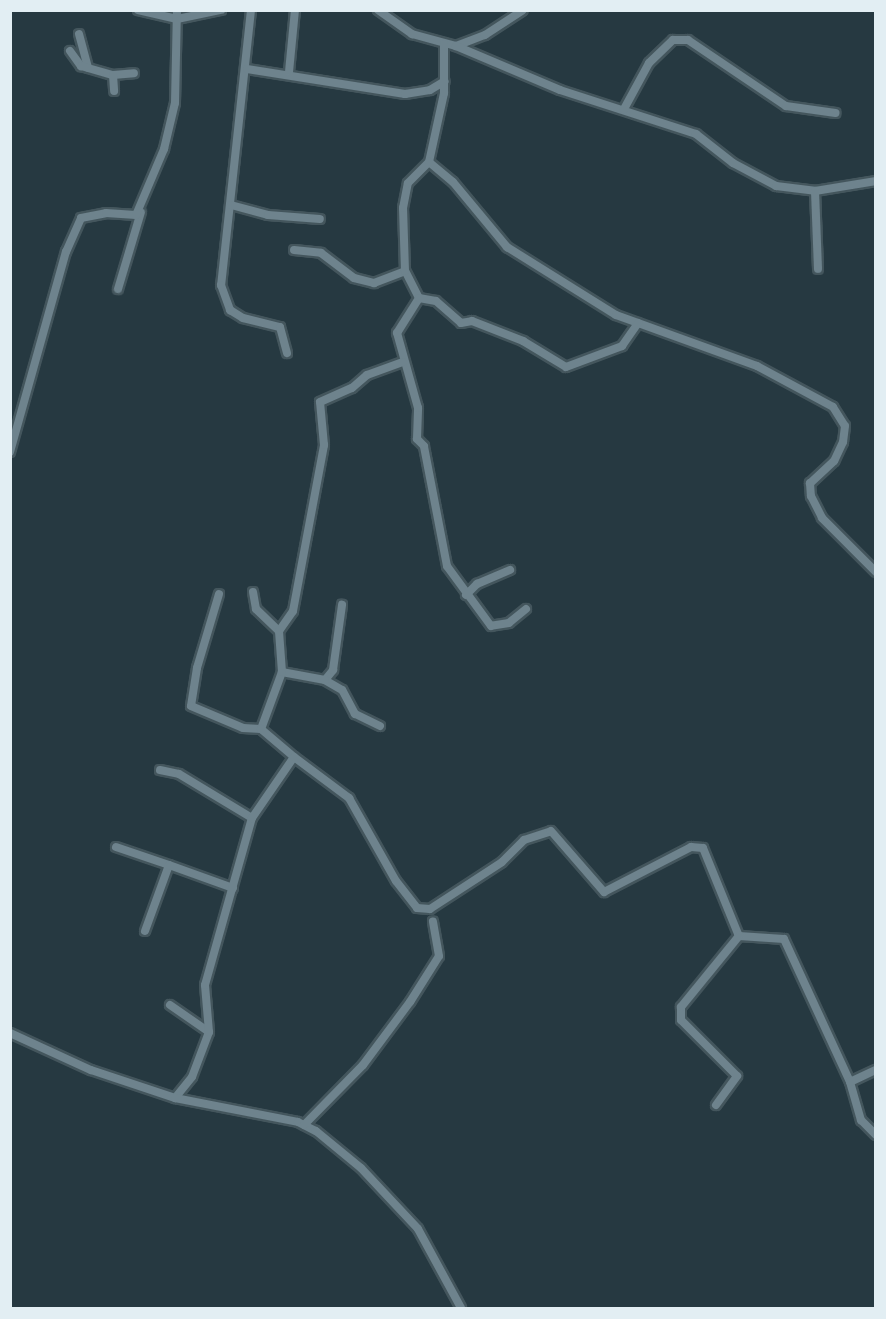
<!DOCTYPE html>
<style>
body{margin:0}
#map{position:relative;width:886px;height:1319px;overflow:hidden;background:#263941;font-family:Rubik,sans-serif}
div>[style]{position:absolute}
.roads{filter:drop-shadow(2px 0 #44565d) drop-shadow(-2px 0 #44565d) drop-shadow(0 2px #44565d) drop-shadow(0 -2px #44565d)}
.minor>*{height:8px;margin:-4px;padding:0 4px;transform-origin:4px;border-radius:4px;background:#6e838d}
span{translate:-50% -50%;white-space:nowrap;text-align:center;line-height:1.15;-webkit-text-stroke:6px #1c2f37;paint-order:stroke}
.frame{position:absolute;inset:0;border:12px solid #e2eef3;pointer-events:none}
</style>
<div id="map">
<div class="roads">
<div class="minor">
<i style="left:138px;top:10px;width:40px;rotate:13deg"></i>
<i style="left:177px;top:19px;width:45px;rotate:-11.6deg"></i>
<i style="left:251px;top:10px;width:277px;rotate:96.2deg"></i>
<i style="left:221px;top:285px;width:27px;rotate:70deg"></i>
<i style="left:230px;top:310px;width:15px;rotate:32deg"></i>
<i style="left:243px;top:318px;width:38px;rotate:14deg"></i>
<i style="left:280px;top:327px;width:27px;rotate:75deg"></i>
<i style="left:378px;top:10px;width:42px;rotate:35.2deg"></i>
<i style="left:412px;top:34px;width:46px;rotate:15.3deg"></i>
<i style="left:456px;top:46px;width:31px;rotate:-21deg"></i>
<i style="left:485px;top:35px;width:45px;rotate:-33.3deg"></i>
<i style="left:79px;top:34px;width:35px;rotate:75deg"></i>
<i style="left:456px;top:46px;width:113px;rotate:22.9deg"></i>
<i style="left:560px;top:90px;width:143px;rotate:17.9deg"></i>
<i style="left:696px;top:134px;width:47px;rotate:38.1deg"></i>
<i style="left:733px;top:163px;width:49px;rotate:28.1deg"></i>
<i style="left:776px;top:186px;width:39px;rotate:7deg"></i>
<i style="left:815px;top:191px;width:62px;rotate:-9.3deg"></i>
<i style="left:70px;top:51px;width:19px;rotate:54deg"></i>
<i style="left:81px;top:66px;width:33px;rotate:16deg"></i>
<i style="left:113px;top:75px;width:21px;rotate:-5deg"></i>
<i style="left:247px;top:69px;width:160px;rotate:9deg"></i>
<i style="left:405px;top:94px;width:25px;rotate:-9deg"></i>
<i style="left:430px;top:90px;width:17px;rotate:-31deg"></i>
<i style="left:289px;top:72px;width:62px;rotate:-84.5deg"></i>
<i style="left:113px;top:75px;width:16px;rotate:86deg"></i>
<i style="left:624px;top:109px;width:52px;rotate:-61.5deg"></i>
<i style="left:649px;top:63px;width:33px;rotate:-44deg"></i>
<i style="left:673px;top:40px;width:15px"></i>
<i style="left:688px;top:40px;width:118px;rotate:34deg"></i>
<i style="left:786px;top:106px;width:50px;rotate:8deg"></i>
<i style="left:429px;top:162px;width:71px;rotate:-77.7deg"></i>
<i style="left:444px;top:93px;width:49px;rotate:-90deg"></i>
<i style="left:815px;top:191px;width:78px;rotate:87.8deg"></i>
<i style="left:231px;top:205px;width:38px;rotate:15deg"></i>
<i style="left:268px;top:215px;width:52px;rotate:4.4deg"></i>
<i style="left:294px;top:250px;width:27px;rotate:6deg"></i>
<i style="left:321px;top:253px;width:41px;rotate:37.1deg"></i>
<i style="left:354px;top:278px;width:21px;rotate:14deg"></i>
<i style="left:374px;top:283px;width:33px;rotate:-21deg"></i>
<i style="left:118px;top:289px;width:80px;rotate:-73.4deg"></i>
<i style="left:419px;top:298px;width:30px;rotate:-117deg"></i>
<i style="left:405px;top:271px;width:63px;rotate:-91.8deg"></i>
<i style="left:403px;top:208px;width:25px;rotate:-79deg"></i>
<i style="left:408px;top:183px;width:30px;rotate:-45deg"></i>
<i style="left:429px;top:162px;width:31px;rotate:40deg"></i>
<i style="left:453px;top:182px;width:85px;rotate:50.3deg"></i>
<i style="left:507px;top:247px;width:128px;rotate:32deg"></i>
<i style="left:616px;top:315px;width:150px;rotate:19.9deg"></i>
<i style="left:757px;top:366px;width:86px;rotate:28.3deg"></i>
<i style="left:833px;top:407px;width:22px;rotate:58deg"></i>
<i style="left:845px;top:426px;width:16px;rotate:97deg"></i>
<i style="left:843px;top:442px;width:21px;rotate:115deg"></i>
<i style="left:834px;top:461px;width:33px;rotate:137deg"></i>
<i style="left:810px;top:483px;width:13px;rotate:86deg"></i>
<i style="left:811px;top:496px;width:25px;rotate:63deg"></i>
<i style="left:822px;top:518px;width:76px;rotate:45deg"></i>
<i style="left:10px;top:452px;width:208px;rotate:-74.4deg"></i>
<i style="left:66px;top:252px;width:37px;rotate:-66deg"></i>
<i style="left:81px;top:218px;width:25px;rotate:-11deg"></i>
<i style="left:106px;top:213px;width:30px;rotate:4deg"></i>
<i style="left:136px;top:215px;width:72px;rotate:-67deg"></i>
<i style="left:164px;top:149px;width:47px;rotate:-76.6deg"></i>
<i style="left:175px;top:103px;width:93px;rotate:-88.8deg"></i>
<i style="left:253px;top:592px;width:17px;rotate:80deg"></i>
<i style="left:256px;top:609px;width:32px;rotate:44deg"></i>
<i style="left:219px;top:594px;width:77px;rotate:106.6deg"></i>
<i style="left:197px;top:668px;width:38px;rotate:99deg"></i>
<i style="left:191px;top:706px;width:56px;rotate:22.9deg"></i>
<i style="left:243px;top:728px;width:18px;rotate:3deg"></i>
<i style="left:466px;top:595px;width:16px;rotate:-45deg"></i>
<i style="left:477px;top:584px;width:36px;rotate:-23deg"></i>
<i style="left:526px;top:609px;width:22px;rotate:141deg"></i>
<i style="left:509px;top:623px;width:18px;rotate:171deg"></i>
<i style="left:491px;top:626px;width:74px;rotate:-126.3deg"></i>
<i style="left:447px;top:566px;width:122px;rotate:-100.9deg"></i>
<i style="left:424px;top:446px;width:10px;rotate:-135deg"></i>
<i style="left:417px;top:439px;width:31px;rotate:-88deg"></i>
<i style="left:418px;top:408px;width:78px;rotate:-105.6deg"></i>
<i style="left:397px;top:333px;width:41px;rotate:-57.8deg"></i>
<i style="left:419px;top:298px;width:17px;rotate:10deg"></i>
<i style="left:436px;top:301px;width:33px;rotate:41deg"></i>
<i style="left:461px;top:323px;width:11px;rotate:-10deg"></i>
<i style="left:472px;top:321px;width:55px;rotate:21.4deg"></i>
<i style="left:523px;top:341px;width:50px;rotate:31.2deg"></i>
<i style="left:566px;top:367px;width:60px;rotate:-20.6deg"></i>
<i style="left:622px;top:346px;width:28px;rotate:-55deg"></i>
<i style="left:282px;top:672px;width:61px;rotate:110.2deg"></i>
<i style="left:261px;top:729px;width:43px;rotate:40.3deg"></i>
<i style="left:325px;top:680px;width:13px;rotate:-51deg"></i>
<i style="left:333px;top:670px;width:66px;rotate:-82.1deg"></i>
<i style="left:380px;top:726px;width:28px;rotate:-154deg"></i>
<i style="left:355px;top:714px;width:27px;rotate:-118deg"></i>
<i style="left:342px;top:690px;width:20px;rotate:-150deg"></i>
<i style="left:325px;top:680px;width:44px;rotate:-169.5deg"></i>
<i style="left:282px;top:672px;width:41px;rotate:-94.2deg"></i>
<i style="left:279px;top:631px;width:24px;rotate:-55deg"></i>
<i style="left:293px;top:611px;width:169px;rotate:-79.4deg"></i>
<i style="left:324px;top:445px;width:43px;rotate:-95.3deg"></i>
<i style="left:320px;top:402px;width:35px;rotate:-24deg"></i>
<i style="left:352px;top:388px;width:20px;rotate:-41deg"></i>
<i style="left:367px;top:375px;width:38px;rotate:-20deg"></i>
<i style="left:160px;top:770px;width:19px;rotate:12deg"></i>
<i style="left:179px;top:774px;width:85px;rotate:31.1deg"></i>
<i style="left:116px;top:847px;width:56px;rotate:18.8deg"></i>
<i style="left:145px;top:931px;width:70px;rotate:-70deg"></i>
<i style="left:169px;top:865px;width:68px;rotate:19.8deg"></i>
<i style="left:739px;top:936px;width:45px;rotate:3.8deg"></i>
<i style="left:784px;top:939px;width:157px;rotate:65.2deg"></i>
<i style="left:850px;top:1082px;width:40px;rotate:74deg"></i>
<i style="left:861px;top:1120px;width:21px;rotate:45deg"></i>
<i style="left:170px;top:1005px;width:47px;rotate:34.7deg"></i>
<i style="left:209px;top:1032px;width:48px;rotate:110.7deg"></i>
<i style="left:192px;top:1077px;width:27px;rotate:129deg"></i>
<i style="left:209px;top:1032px;width:47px;rotate:-94.9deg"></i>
<i style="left:205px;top:985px;width:173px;rotate:-74.3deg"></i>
<i style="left:252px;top:818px;width:74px;rotate:-55.5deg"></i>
<i style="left:294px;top:757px;width:69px;rotate:36.7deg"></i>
<i style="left:349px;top:798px;width:95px;rotate:60.5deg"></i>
<i style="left:396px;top:881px;width:34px;rotate:52deg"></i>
<i style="left:417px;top:908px;width:13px;rotate:4deg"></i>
<i style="left:430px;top:909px;width:86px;rotate:-33.1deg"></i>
<i style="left:502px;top:862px;width:31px;rotate:-45deg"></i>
<i style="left:524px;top:840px;width:28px;rotate:-18deg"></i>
<i style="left:551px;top:831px;width:81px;rotate:49deg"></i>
<i style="left:604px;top:892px;width:98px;rotate:-27.3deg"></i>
<i style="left:691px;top:847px;width:12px;rotate:5deg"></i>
<i style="left:703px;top:848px;width:95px;rotate:67.8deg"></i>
<i style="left:10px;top:1033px;width:89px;rotate:24.6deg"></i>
<i style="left:91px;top:1070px;width:89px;rotate:18.4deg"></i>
<i style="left:175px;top:1098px;width:125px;rotate:11deg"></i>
<i style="left:298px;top:1122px;width:20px;rotate:27deg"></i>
<i style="left:316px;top:1131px;width:58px;rotate:39.4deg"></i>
<i style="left:361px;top:1168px;width:83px;rotate:46.9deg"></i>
<i style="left:418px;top:1229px;width:90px;rotate:61.4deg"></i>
<i style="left:850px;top:1082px;width:29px;rotate:-25deg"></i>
<i style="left:716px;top:1105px;width:36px;rotate:-54deg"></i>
<i style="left:737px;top:1076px;width:79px;rotate:-135deg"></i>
<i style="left:681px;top:1020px;width:13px;rotate:-90deg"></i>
<i style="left:681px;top:1007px;width:92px;rotate:-50.8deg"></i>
<i style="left:304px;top:1125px;width:84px;rotate:-45.5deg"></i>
<i style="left:363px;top:1065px;width:79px;rotate:-53.3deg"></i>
<i style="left:410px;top:1002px;width:54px;rotate:-57.8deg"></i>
<i style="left:439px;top:956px;width:35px;rotate:-100deg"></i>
</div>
</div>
<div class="frame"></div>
</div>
